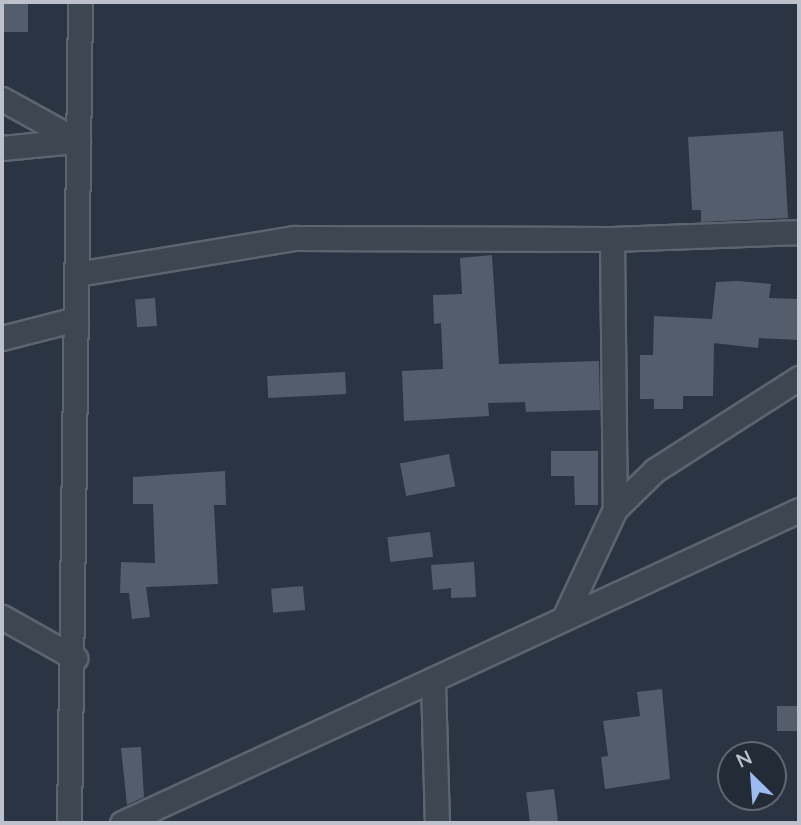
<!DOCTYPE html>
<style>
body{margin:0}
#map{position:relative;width:801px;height:825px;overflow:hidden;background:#2a3442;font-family:Lato,sans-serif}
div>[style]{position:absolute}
.building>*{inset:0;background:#545d6c;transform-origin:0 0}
.roads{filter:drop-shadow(2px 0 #5d646f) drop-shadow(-2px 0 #5d646f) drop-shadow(0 2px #5d646f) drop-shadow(0 -2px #5d646f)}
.minor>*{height:23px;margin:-11.5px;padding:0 11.5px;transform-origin:11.5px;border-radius:11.5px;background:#3e4652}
span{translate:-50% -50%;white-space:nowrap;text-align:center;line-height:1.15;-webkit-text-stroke:5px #232b37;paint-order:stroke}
.frame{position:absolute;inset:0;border:4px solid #bcc1cc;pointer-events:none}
.north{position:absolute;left:717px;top:741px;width:70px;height:70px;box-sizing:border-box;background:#232b37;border:2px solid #606773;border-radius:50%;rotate:335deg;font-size:19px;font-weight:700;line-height:28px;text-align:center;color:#bcc1cc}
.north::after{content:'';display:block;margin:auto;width:24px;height:32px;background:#9cbbf0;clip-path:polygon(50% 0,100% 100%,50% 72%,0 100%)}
</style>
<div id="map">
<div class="building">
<i style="left:3px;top:2px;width:25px;height:30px"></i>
<i style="clip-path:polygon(783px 131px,788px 218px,701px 222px,701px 210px,692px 210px,688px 137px)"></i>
<i style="clip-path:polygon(492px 255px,499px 364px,599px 361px,600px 410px,526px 412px,525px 402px,488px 403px,489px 416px,404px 421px,402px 371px,443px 369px,441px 323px,434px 324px,433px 295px,462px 294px,460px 258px)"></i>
<i style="clip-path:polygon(738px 281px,771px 284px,769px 298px,799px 299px,799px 340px,759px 338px,758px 348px,714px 343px,713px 396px,683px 396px,683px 409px,654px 409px,654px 399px,640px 399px,640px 355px,653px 355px,654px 316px,712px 319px,716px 282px)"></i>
<i style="left:155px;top:298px;width:28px;height:20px;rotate:86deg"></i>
<i style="left:345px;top:372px;width:22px;height:78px;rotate:87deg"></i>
<i style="clip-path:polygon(551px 451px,598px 451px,598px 505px,575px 505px,574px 476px,551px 476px)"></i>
<i style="left:449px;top:454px;width:33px;height:50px;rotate:79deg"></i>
<i style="clip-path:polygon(225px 471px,226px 505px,214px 505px,218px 584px,146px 587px,150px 617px,132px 619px,129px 593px,120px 593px,121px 562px,155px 563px,153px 504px,133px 504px,133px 477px)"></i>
<i style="left:430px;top:532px;width:25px;height:43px;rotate:83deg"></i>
<i style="clip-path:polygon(474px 562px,476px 597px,451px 598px,451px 588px,433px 590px,431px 565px)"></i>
<i style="left:303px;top:586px;width:24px;height:32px;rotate:85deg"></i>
<i style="clip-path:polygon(662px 689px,670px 779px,605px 789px,601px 757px,608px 756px,603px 721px,640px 716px,637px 692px)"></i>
<i style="left:799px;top:706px;width:25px;height:22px;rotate:90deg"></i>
<i style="clip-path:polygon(141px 747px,144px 797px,127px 805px,121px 748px)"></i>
<i style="left:554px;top:789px;width:34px;height:28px;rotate:83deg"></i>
</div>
<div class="roads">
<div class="minor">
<i style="left:2px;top:99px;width:87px;rotate:28.9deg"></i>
<i style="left:2px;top:148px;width:73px;rotate:-5.5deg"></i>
<i style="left:612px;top:239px;width:270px;rotate:89.4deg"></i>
<i style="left:77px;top:274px;width:220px;rotate:-9.4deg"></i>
<i style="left:294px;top:238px;width:318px;rotate:0.2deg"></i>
<i style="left:612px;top:239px;width:187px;rotate:-2.1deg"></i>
<i style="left:2px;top:338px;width:76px;rotate:-14.4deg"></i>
<i style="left:2px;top:617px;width:84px;rotate:29.3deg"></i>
<i style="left:564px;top:618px;width:120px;rotate:-64.9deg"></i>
<i style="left:615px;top:509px;width:56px;rotate:-44.3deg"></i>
<i style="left:655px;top:470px;width:171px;rotate:-32.6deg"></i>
<i style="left:433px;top:682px;width:141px;rotate:88.4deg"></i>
<i style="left:69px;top:823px;width:821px;rotate:-89.23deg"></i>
<i style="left:122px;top:823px;width:746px;rotate:-24.81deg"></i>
</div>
</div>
<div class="frame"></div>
<div class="north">N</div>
</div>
